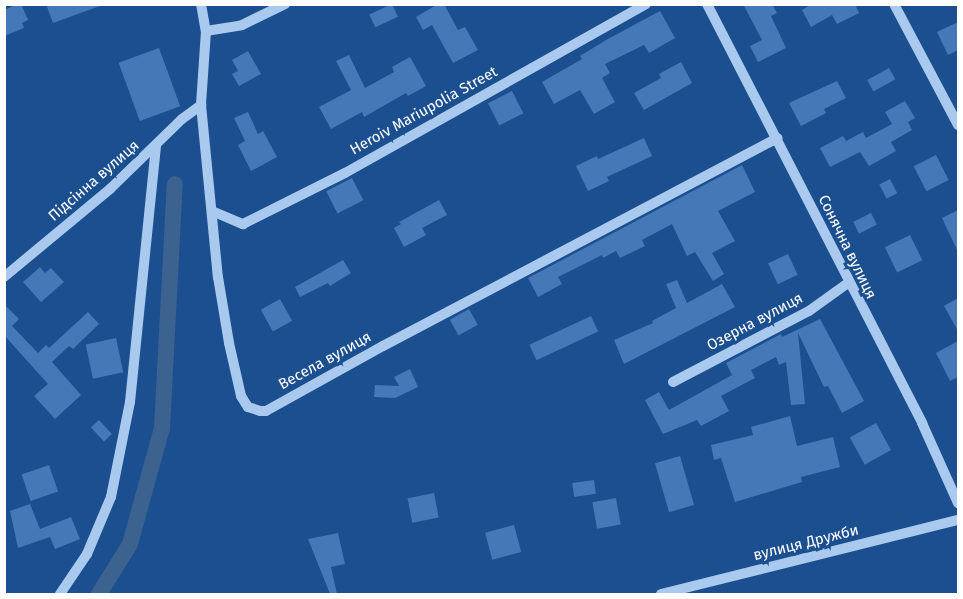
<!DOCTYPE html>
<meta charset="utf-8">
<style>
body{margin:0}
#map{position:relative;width:963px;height:599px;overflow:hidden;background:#1b4f8f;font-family:"Fira Sans",sans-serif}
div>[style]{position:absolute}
.canal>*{height:16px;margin:-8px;padding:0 8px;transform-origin:8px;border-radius:8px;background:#3c6290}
.building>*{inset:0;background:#4478b7;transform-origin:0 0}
.minor>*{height:10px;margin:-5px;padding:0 5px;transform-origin:5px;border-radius:5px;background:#a9c9ee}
span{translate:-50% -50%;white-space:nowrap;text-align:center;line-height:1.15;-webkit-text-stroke:6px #1b4f8f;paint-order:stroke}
.street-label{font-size:15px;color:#fff}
.frame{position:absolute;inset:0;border:6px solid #fff;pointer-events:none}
</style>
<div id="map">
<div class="canal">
<i style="left:99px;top:594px;width:59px;rotate:-58.2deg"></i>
<i style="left:130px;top:544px;width:120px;rotate:-74.6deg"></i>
<i style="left:162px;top:428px;width:244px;rotate:-87deg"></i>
</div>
<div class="building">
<i style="clip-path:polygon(18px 4px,21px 4px,28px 20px,22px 23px,24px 28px,4px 36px,4px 10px)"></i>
<i style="clip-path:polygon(46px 4px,99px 4px,100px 6px,53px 23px)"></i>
<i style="left:392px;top:4px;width:14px;height:25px;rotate:65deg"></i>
<i style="clip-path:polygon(438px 4px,444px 4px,458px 30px,465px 27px,478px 50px,453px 63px,432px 25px,423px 30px,416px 17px)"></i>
<i style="clip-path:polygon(743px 4px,772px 4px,777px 13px,771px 16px,786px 48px,758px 62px,750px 46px,762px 40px)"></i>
<i style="clip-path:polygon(812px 4px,855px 4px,859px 13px,837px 24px,832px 15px,811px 27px,802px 10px)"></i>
<i style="clip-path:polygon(660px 11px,675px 38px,649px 53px,644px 45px,605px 64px,610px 73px,602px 78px,615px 102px,594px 114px,580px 90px,554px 104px,542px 82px,582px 59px,580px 56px,606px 40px)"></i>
<i style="clip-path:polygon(958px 22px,958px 50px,948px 55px,937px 32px)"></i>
<i style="left:159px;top:48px;width:62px;height:43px;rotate:70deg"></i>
<i style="clip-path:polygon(248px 51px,261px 74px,239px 86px,232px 74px,238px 71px,232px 60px)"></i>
<i style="clip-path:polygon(349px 55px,365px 88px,394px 72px,392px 67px,410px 57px,426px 86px,408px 96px,406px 93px,364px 117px,362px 112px,331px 129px,319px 107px,351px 90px,336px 61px)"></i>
<i style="clip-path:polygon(681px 62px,692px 83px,644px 110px,634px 93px,661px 78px,659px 74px)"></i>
<i style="left:889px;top:68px;width:13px;height:25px;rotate:61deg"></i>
<i style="clip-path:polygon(837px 81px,846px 98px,824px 109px,826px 113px,801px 126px,789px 103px)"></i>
<i style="left:512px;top:91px;width:25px;height:27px;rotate:63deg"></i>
<i style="clip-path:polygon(905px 101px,915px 118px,908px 122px,912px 130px,891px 142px,896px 151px,869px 166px,860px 152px,830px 167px,820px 148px,843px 136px,846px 141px,863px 132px,866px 138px,892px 124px,885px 112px)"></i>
<i style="clip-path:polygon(248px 112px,258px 134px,263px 131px,277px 157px,251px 171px,238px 145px,245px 141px,234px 118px)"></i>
<i style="clip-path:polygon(644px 138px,652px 156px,607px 177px,609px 181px,588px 191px,576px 166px,597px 156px,598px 159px)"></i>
<i style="left:936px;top:155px;width:28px;height:25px;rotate:63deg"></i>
<i style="clip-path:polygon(742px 165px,755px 192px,718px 211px,735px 241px,712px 253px,724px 274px,713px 281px,695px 252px,687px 256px,672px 224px,642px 240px,645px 246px,620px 258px,616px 251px,603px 258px,602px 255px,558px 277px,562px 284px,538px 297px,528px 278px)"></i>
<i style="left:352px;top:178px;width:25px;height:29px;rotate:63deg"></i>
<i style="left:890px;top:179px;width:16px;height:12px;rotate:63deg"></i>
<i style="clip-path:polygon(439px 200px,447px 215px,422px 228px,426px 235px,404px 247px,394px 228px,401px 224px,399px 222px)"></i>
<i style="clip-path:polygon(958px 210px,958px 252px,942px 218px)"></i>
<i style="left:871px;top:213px;width:13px;height:20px;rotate:63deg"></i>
<i style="left:910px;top:235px;width:28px;height:28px;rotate:64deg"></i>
<i style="left:788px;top:254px;width:23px;height:22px;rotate:65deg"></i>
<i style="clip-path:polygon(343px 260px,351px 273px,330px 286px,328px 283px,300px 297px,295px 287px)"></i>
<i style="clip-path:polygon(40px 267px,45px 273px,51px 268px,64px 282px,41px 302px,23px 282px)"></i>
<i style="clip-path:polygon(677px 280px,687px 303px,722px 284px,735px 307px,624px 364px,614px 340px,653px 323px,652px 321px,676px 308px,666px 284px)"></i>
<i style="clip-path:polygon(958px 298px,958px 331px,944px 306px)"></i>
<i style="left:280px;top:299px;width:25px;height:22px;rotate:61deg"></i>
<i style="clip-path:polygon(4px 304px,19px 319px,12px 326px,38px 353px,46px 345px,49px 348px,88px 312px,99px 324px,73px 349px,69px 346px,52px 362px,81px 395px,55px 419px,34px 396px,48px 384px,4px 335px)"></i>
<i style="left:469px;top:309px;width:18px;height:22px;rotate:61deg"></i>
<i style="left:591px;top:316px;width:17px;height:68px;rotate:65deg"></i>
<i style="clip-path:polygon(820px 319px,864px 401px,842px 413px,828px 386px,824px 387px,798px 333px,805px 404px,791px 405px,786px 362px,779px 365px,776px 357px,751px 370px,755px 378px,721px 396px,729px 411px,701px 426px,697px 420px,663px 434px,645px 400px,659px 392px,669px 410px,732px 375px,726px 363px,781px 334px,782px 337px)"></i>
<i style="left:116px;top:338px;width:35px;height:31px;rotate:78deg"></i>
<i style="clip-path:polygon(958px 341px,958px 377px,950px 381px,936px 353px)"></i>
<i style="clip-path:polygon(410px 369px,418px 387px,395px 398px,374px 397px,375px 385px,399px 386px,394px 377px)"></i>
<i style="clip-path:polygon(790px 416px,797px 446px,833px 437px,840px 467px,801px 477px,802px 482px,735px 502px,721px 458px,714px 460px,711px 445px,753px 435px,751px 427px)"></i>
<i style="left:99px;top:420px;width:19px;height:11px;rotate:47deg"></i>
<i style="left:876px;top:423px;width:31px;height:30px;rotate:61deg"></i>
<i style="left:680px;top:456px;width:51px;height:26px;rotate:74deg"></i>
<i style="left:49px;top:465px;width:28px;height:29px;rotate:71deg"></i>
<i style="left:594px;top:480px;width:14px;height:22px;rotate:82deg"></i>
<i style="left:434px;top:493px;width:25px;height:27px;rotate:79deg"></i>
<i style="left:616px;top:498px;width:27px;height:24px;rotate:80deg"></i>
<i style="clip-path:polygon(30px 504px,40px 529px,71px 517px,80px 539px,55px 549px,50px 537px,18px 548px,10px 511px)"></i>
<i style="left:514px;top:525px;width:28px;height:30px;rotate:75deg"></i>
<i style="clip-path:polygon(338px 533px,345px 564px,331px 567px,337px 594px,330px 594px,308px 539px)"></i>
</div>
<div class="minor">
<i style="left:201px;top:4px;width:27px;rotate:80deg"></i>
<i style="left:206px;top:31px;width:74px;rotate:93.9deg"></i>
<i style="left:201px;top:105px;width:173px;rotate:84.4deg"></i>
<i style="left:218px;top:277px;width:67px;rotate:80.5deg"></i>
<i style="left:229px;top:343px;width:54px;rotate:77.2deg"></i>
<i style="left:241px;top:396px;width:13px;rotate:58deg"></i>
<i style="left:248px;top:407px;width:13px;rotate:18deg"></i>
<i style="left:260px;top:411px;width:6px"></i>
<i style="left:266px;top:411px;width:134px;rotate:-29.1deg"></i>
<i style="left:383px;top:346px;width:446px;rotate:-27.8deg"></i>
<i style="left:707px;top:4px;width:471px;rotate:62.8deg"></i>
<i style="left:922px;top:423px;width:88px;rotate:65.8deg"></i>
<i style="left:894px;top:4px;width:137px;rotate:62.1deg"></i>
<i style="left:206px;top:31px;width:36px;rotate:-9deg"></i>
<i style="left:242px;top:25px;width:48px;rotate:-26deg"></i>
<i style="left:212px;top:211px;width:34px;rotate:23deg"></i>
<i style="left:243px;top:224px;width:114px;rotate:-26.6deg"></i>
<i style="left:345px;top:173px;width:345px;rotate:-29.3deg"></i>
<i style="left:4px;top:277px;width:138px;rotate:-39.7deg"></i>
<i style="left:110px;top:189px;width:100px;rotate:-44.2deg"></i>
<i style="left:182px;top:119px;width:24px;rotate:-36deg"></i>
<i style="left:673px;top:382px;width:153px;rotate:-27.6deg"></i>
<i style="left:809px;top:311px;width:48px;rotate:-35.7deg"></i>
<i style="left:60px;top:594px;width:48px;rotate:-56deg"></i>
<i style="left:87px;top:554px;width:62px;rotate:-67.2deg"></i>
<i style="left:111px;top:497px;width:97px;rotate:-78.7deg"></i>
<i style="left:130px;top:402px;width:257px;rotate:-84.2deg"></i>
<i style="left:661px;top:594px;width:306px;rotate:-14deg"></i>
</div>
<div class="street-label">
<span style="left:424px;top:111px;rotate:-29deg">Heroiv Mariupolia Street</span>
<span style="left:94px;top:181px;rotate:-41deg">Підсінна вулиця</span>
<span style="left:847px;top:247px;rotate:64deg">Сонячна вулиця</span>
<span style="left:755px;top:322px;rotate:-28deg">Озерна вулиця</span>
<span style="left:325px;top:361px;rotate:-29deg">Весела вулиця</span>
<span style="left:806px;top:543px;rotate:-14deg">вулиця Дружби</span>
</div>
<div class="frame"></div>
</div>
